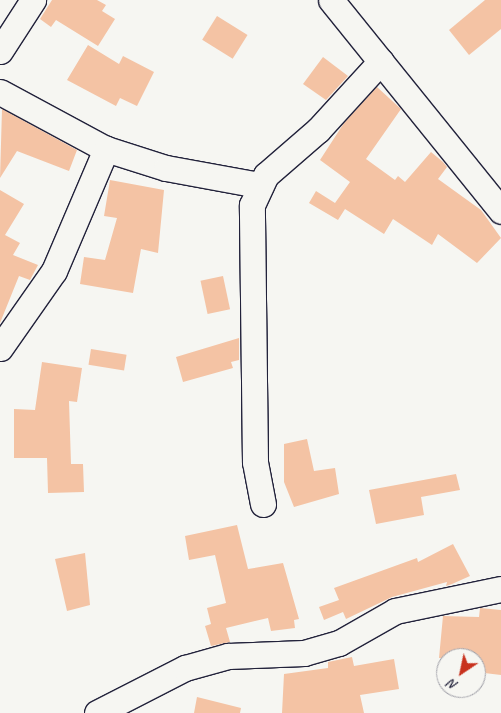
<!DOCTYPE html>
<style>
body{margin:0}
#map{position:relative;width:501px;height:713px;overflow:hidden;background:#f6f6f2;font-family:Caveat,sans-serif}
div>[style]{position:absolute}
.building>*{inset:0;background:#f4c3a4;transform-origin:0 0}
.roads{filter:drop-shadow(1px 0 #22223b) drop-shadow(-1px 0 #22223b) drop-shadow(0 1px #22223b) drop-shadow(0 -1px #22223b)}
.minor>*{height:25px;margin:-12.5px;padding:0 12.5px;transform-origin:12.5px;border-radius:12.5px;background:#f6f6f2}
span{translate:-50% -50%;white-space:nowrap;text-align:center;line-height:1.15;-webkit-text-stroke:5px #f6f6f2;paint-order:stroke}
.north{position:absolute;left:436px;top:648px;width:50px;height:50px;box-sizing:border-box;background:#f6f6f2;border:1px solid #a1a1a9;border-radius:50%;rotate:214deg;font-size:14px;font-weight:700;line-height:20px;text-align:center;color:#22223b}
.north::after{content:'';display:block;margin:auto;width:18px;height:22px;background:#c8321e;clip-path:polygon(50% 0,100% 100%,50% 72%,0 100%)}
</style>
<div id="map">
<div class="building">
<i style="clip-path:polygon(52px 0,97px 0,106px 5px,102px 11px,115px 19px,98px 46px,56px 20px,51px 27px,40px 19px)"></i>
<i style="clip-path:polygon(485px 0,501px 0,501px 29px,469px 55px,449px 30px)"></i>
<i style="left:217px;top:16px;width:36px;height:28px;rotate:32deg"></i>
<i style="clip-path:polygon(88px 45px,119px 64px,123px 56px,154px 72px,137px 106px,120px 98px,116px 106px,67px 80px)"></i>
<i style="clip-path:polygon(323px 57px,348px 76px,326px 100px,303px 84px)"></i>
<i style="clip-path:polygon(377px 87px,401px 109px,366px 159px,395px 180px,398px 176px,405px 182px,431px 152px,443px 162px,447px 167px,438px 179px,481px 210px,501px 238px,477px 263px,438px 234px,432px 245px,393px 219px,384px 234px,345px 209px,338px 220px,309px 203px,316px 191px,335px 203px,350px 182px,320px 160px,344px 123px)"></i>
<i style="clip-path:polygon(2px 109px,77px 150px,69px 171px,17px 151px,0 178px)"></i>
<i style="clip-path:polygon(110px 180px,164px 190px,158px 253px,141px 249px,133px 293px,80px 284px,84px 257px,105px 260px,117px 218px,104px 216px)"></i>
<i style="clip-path:polygon(0 190px,24px 204px,5px 235px,20px 243px,13px 255px,38px 265px,30px 280px,19px 276px,0 323px)"></i>
<i style="left:223px;top:276px;width:34px;height:23px;rotate:78deg"></i>
<i style="clip-path:polygon(239px 338px,239px 360px,231px 362px,233px 368px,183px 382px,176px 357px)"></i>
<i style="left:91px;top:349px;width:36px;height:16px;rotate:9deg"></i>
<i style="clip-path:polygon(42px 362px,82px 368px,77px 402px,69px 401px,71px 464px,83px 464px,84px 492px,48px 493px,47px 458px,14px 458px,14px 409px,35px 410px)"></i>
<i style="clip-path:polygon(307px 439px,314px 471px,335px 468px,339px 494px,294px 507px,284px 482px,284px 444px)"></i>
<i style="clip-path:polygon(456px 474px,460px 490px,421px 497px,424px 515px,376px 524px,369px 490px)"></i>
<i style="clip-path:polygon(237px 525px,248px 569px,283px 563px,299px 619px,294px 620px,295px 628px,271px 631px,268px 618px,226px 628px,230px 642px,211px 646px,205px 626px,211px 624px,207px 608px,226px 603px,215px 555px,189px 560px,185px 536px)"></i>
<i style="clip-path:polygon(453px 544px,470px 576px,452px 584px,446px 586px,447px 582px,392px 597px,346px 619px,343px 612px,324px 620px,319px 607px,339px 600px,334px 588px,417px 558px,418px 562px)"></i>
<i style="clip-path:polygon(85px 553px,90px 605px,67px 611px,55px 559px)"></i>
<i style="clip-path:polygon(480px 608px,501px 610px,501px 675px,476px 672px,476px 658px,439px 658px,443px 616px,479px 617px)"></i>
<i style="clip-path:polygon(352px 657px,354px 666px,394px 659px,399px 689px,360px 695px,364px 713px,282px 713px,284px 674px,328px 668px,328px 662px)"></i>
<i style="clip-path:polygon(197px 697px,241px 708px,240px 713px,194px 713px)"></i>
</div>
<div class="roads">
<div class="minor">
<i style="left:331px;top:0;width:271px;rotate:51.1deg"></i>
<i style="left:0;top:51px;width:61px;rotate:-57.1deg"></i>
<i style="left:0;top:92px;width:120px;rotate:28.3deg"></i>
<i style="left:106px;top:149px;width:63px;rotate:17.6deg"></i>
<i style="left:166px;top:168px;width:95px;rotate:10.4deg"></i>
<i style="left:0;top:348px;width:94px;rotate:-55deg"></i>
<i style="left:54px;top:271px;width:133px;rotate:-66.9deg"></i>
<i style="left:263px;top:504px;width:43px;rotate:-100.8deg"></i>
<i style="left:255px;top:462px;width:257px;rotate:-90.7deg"></i>
<i style="left:252px;top:205px;width:33px;rotate:-65deg"></i>
<i style="left:266px;top:175px;width:69px;rotate:-40.9deg"></i>
<i style="left:318px;top:130px;width:93px;rotate:-47.6deg"></i>
<i style="left:97px;top:713px;width:99px;rotate:-27.1deg"></i>
<i style="left:185px;top:668px;width:45px;rotate:-15.6deg"></i>
<i style="left:228px;top:656px;width:76px;rotate:-2.3deg"></i>
<i style="left:304px;top:653px;width:36px;rotate:-16deg"></i>
<i style="left:339px;top:643px;width:64px;rotate:-29.7deg"></i>
<i style="left:395px;top:611px;width:108px;rotate:-11.7deg"></i>
</div>
</div>
<div class="north">N</div>
</div>
